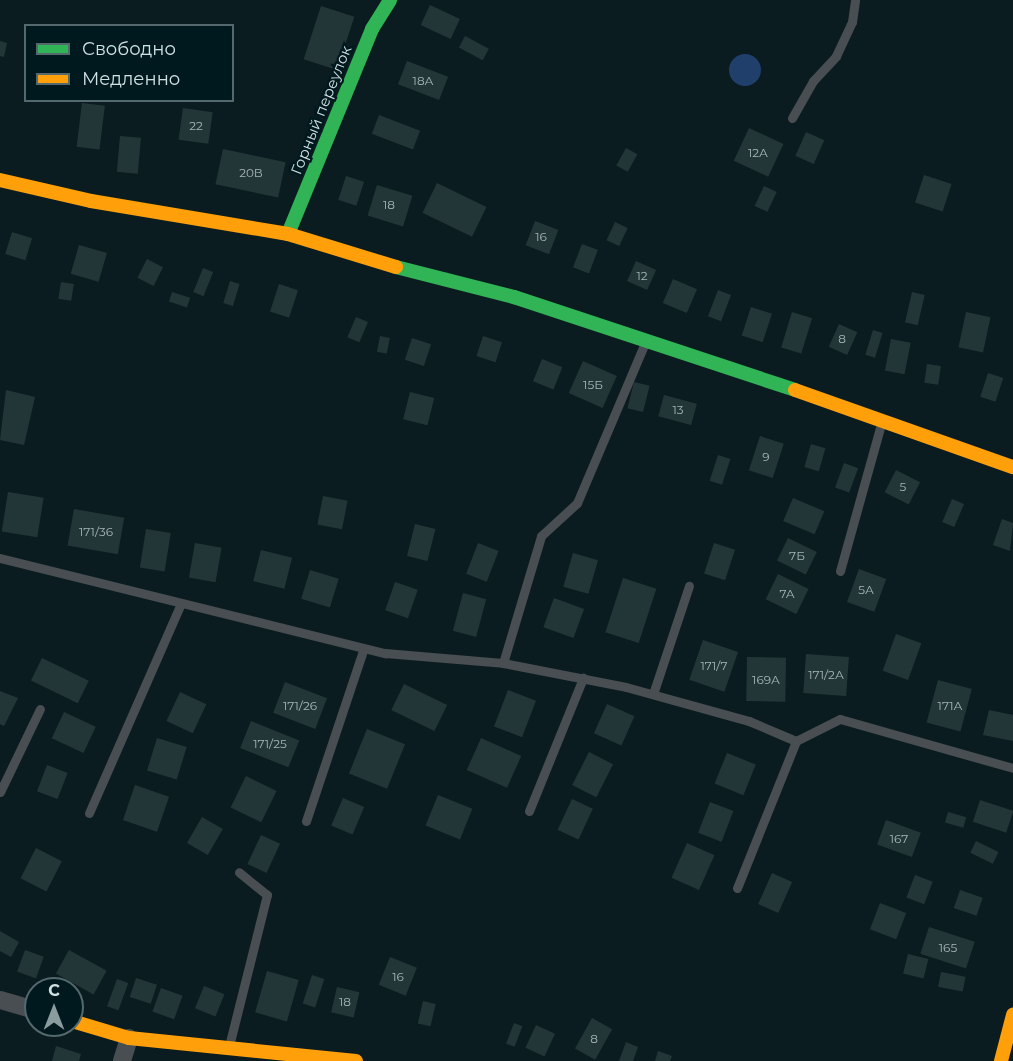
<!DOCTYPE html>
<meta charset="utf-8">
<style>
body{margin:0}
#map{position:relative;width:1013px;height:1061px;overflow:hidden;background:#0b1c20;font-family:Montserrat,sans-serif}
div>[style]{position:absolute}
.water>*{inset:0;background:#203f6b}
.round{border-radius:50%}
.building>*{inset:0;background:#233637;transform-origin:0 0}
.lane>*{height:9px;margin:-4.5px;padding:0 4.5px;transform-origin:4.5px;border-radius:4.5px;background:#484e51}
.street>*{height:18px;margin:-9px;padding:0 9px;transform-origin:9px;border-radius:9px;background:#484e51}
.fast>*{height:14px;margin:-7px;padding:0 7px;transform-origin:7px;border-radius:7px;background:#30b455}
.slow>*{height:14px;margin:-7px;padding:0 7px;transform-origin:7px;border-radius:7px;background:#ff9f0a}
span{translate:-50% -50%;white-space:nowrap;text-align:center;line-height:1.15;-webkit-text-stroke:4.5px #00191e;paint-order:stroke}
.number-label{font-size:12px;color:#a5b6b9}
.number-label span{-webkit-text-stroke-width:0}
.street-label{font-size:15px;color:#d0e1e4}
.legend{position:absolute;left:24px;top:24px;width:210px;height:78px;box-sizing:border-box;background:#00191e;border:2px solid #53696d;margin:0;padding:8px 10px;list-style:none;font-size:18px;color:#d0e1e4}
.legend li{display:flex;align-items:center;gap:12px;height:30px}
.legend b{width:30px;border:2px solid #53696d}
.north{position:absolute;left:24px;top:977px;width:60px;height:60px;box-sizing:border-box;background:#00191e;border:2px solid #53696d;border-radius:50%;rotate:0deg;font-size:16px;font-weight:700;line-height:24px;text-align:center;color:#d0e1e4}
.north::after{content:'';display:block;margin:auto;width:21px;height:27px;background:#8b9c9f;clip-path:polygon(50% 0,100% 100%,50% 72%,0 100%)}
</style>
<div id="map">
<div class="water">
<i class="round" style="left:729px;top:54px;width:32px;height:32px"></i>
</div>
<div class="building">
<i style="left:430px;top:5px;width:33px;height:22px;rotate:25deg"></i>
<i style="left:321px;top:6px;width:35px;height:56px;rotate:18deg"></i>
<i style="left:465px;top:36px;width:27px;height:13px;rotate:28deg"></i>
<i style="clip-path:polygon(0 41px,7px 43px,4px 57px,0 56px)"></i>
<i style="left:407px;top:61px;width:44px;height:25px;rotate:21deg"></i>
<i style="left:82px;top:103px;width:23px;height:44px;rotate:7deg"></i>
<i style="left:183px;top:108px;width:30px;height:32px;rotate:8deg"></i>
<i style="left:379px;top:115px;width:44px;height:20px;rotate:21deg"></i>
<i style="left:749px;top:128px;width:38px;height:36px;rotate:25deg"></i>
<i style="left:806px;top:132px;width:20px;height:26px;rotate:24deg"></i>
<i style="left:120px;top:136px;width:21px;height:36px;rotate:5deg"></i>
<i style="left:626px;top:148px;width:13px;height:20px;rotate:29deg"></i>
<i style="left:223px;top:149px;width:64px;height:36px;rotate:12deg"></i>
<i style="left:924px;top:175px;width:29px;height:29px;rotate:18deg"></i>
<i style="left:346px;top:176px;width:19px;height:25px;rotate:18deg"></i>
<i style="left:437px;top:183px;width:55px;height:33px;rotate:26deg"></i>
<i style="left:377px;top:185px;width:37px;height:32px;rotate:17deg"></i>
<i style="left:764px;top:186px;width:14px;height:22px;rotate:25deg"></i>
<i style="left:535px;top:221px;width:25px;height:26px;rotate:21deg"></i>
<i style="left:615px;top:222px;width:14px;height:20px;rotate:25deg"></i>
<i style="left:12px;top:232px;width:21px;height:23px;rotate:17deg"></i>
<i style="left:582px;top:244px;width:17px;height:25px;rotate:21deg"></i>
<i style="left:79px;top:245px;width:29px;height:30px;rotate:16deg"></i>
<i style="left:147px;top:259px;width:18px;height:21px;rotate:27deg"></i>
<i style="left:636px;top:261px;width:22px;height:22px;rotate:24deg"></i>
<i style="left:203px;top:268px;width:11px;height:26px;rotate:22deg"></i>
<i style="left:673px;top:279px;width:26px;height:26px;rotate:23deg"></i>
<i style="left:230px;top:281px;width:10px;height:23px;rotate:17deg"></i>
<i style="left:61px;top:282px;width:13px;height:17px;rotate:9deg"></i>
<i style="left:279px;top:284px;width:20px;height:29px;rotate:18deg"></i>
<i style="left:718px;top:290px;width:14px;height:28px;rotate:21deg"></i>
<i style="left:172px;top:292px;width:19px;height:10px;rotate:18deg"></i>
<i style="left:912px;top:292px;width:13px;height:31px;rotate:13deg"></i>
<i style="left:751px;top:307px;width:22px;height:30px;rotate:18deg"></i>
<i style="left:792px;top:312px;width:21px;height:37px;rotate:17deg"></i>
<i style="left:966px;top:312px;width:25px;height:36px;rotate:12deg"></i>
<i style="left:356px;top:317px;width:13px;height:22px;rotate:23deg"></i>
<i style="left:839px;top:324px;width:20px;height:25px;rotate:24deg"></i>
<i style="left:873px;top:330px;width:10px;height:26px;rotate:17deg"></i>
<i style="left:380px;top:336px;width:10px;height:16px;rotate:11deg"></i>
<i style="left:483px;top:336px;width:20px;height:21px;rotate:18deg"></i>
<i style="left:412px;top:338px;width:20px;height:23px;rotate:18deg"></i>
<i style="left:891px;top:339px;width:20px;height:32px;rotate:11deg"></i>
<i style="left:542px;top:359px;width:22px;height:24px;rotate:22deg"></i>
<i style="left:583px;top:361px;width:37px;height:35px;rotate:24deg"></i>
<i style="left:927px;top:364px;width:14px;height:19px;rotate:8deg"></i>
<i style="left:988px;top:373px;width:16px;height:25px;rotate:18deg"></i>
<i style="left:634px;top:382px;width:16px;height:27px;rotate:14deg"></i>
<i style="clip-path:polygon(6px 390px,35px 397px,24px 445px,0 440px)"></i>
<i style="left:410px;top:392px;width:25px;height:28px;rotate:14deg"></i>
<i style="left:664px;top:395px;width:34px;height:22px;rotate:15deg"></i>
<i style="left:760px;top:436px;width:25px;height:36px;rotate:18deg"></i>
<i style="left:811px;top:444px;width:15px;height:24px;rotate:16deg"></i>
<i style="left:718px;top:455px;width:13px;height:27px;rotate:18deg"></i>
<i style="left:844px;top:463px;width:15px;height:26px;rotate:20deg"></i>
<i style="left:896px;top:470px;width:27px;height:25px;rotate:27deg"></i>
<i style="left:8px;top:492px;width:36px;height:40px;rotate:9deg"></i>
<i style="left:323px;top:496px;width:25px;height:29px;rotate:11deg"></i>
<i style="left:793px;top:498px;width:34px;height:25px;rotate:23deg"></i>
<i style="left:952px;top:499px;width:13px;height:25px;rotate:23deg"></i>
<i style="left:74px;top:509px;width:51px;height:37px;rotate:10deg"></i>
<i style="clip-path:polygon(1002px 519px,1013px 523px,1010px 551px,993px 545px)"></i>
<i style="left:415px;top:524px;width:21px;height:33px;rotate:14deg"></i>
<i style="left:146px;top:529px;width:25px;height:39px;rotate:9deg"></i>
<i style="left:788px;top:538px;width:32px;height:25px;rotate:26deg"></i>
<i style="left:195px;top:543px;width:27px;height:35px;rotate:10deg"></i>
<i style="left:478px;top:543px;width:22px;height:33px;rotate:21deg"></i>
<i style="left:714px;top:543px;width:22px;height:32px;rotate:18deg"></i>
<i style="left:261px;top:550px;width:32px;height:32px;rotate:14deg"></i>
<i style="left:573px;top:553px;width:26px;height:35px;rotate:16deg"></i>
<i style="left:859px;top:569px;width:29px;height:35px;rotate:20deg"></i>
<i style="left:310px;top:570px;width:30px;height:30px;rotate:17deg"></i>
<i style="left:778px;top:574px;width:34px;height:28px;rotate:26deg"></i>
<i style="left:623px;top:578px;width:35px;height:57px;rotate:18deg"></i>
<i style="left:395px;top:582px;width:24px;height:30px;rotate:19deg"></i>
<i style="left:463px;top:593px;width:24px;height:39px;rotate:15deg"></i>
<i style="left:554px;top:598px;width:32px;height:31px;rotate:20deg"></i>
<i style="left:896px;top:634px;width:27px;height:39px;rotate:20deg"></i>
<i style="left:703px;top:640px;width:37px;height:42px;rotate:19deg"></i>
<i style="left:806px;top:654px;width:43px;height:39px;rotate:4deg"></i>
<i style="left:747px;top:657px;width:39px;height:44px;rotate:1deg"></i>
<i style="left:42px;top:658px;width:52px;height:25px;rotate:26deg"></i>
<i style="left:938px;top:680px;width:35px;height:44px;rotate:15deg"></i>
<i style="left:285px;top:682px;width:45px;height:33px;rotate:21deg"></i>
<i style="left:404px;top:684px;width:48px;height:29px;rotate:26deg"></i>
<i style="left:508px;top:690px;width:30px;height:39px;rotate:21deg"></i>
<i style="clip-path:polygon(0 691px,18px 698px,4px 726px,0 724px)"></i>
<i style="left:180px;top:692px;width:29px;height:32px;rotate:25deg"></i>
<i style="left:607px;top:704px;width:30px;height:32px;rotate:24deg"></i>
<i style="clip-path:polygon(989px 710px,1013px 715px,1013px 741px,983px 735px)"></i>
<i style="left:64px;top:712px;width:35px;height:29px;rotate:25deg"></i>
<i style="left:251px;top:721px;width:52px;height:29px;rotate:22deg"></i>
<i style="left:367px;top:729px;width:41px;height:48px;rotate:22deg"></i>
<i style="left:157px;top:738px;width:31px;height:34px;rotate:17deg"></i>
<i style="left:481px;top:738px;width:44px;height:35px;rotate:24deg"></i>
<i style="left:589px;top:752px;width:27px;height:37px;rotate:27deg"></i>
<i style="left:727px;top:753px;width:31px;height:33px;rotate:22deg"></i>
<i style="left:47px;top:765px;width:22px;height:28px;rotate:21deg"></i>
<i style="left:246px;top:776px;width:34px;height:35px;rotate:26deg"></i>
<i style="left:135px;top:785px;width:36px;height:37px;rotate:19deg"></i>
<i style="left:438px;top:795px;width:37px;height:33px;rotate:22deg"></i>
<i style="left:343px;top:798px;width:23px;height:30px;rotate:23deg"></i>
<i style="left:572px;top:799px;width:23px;height:34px;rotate:25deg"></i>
<i style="left:980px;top:800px;width:35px;height:23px;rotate:18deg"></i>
<i style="left:710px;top:802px;width:25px;height:33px;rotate:21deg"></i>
<i style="left:948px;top:812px;width:19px;height:11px;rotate:16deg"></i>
<i style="left:202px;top:817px;width:24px;height:30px;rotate:30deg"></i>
<i style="left:886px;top:820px;width:37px;height:26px;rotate:20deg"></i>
<i style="left:261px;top:835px;width:21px;height:32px;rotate:25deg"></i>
<i style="left:976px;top:841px;width:25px;height:13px;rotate:26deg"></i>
<i style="left:687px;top:843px;width:30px;height:38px;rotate:24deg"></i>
<i style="left:36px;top:848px;width:29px;height:34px;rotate:27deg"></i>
<i style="left:772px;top:873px;width:22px;height:34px;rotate:24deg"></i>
<i style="left:915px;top:875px;width:19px;height:24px;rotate:21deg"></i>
<i style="left:960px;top:890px;width:24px;height:19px;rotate:19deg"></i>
<i style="left:880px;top:903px;width:28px;height:28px;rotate:21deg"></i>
<i style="left:929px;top:927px;width:48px;height:28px;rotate:18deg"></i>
<i style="clip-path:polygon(0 931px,19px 942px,11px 957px,0 951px)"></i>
<i style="left:25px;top:950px;width:20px;height:23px;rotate:20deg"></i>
<i style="left:69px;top:950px;width:43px;height:27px;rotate:29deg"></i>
<i style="left:908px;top:954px;width:21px;height:20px;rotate:14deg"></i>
<i style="left:390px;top:957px;width:29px;height:30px;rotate:22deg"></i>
<i style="left:267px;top:971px;width:33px;height:43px;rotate:16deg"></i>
<i style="left:941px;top:972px;width:25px;height:15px;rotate:11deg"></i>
<i style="left:312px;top:975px;width:13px;height:30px;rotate:18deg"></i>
<i style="left:136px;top:978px;width:22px;height:20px;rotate:18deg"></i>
<i style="left:117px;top:979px;width:12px;height:29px;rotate:20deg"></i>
<i style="left:204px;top:986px;width:22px;height:24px;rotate:22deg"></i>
<i style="left:337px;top:987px;width:23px;height:26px;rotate:13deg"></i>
<i style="left:161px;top:988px;width:23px;height:25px;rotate:20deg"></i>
<i style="left:423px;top:1001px;width:13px;height:23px;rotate:13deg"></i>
<i style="left:592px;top:1018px;width:23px;height:35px;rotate:29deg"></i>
<i style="left:514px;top:1023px;width:9px;height:22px;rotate:21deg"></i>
<i style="left:536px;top:1025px;width:21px;height:25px;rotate:25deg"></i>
<i style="clip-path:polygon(626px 1042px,638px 1047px,633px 1061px,619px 1061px)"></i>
<i style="clip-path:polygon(56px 1046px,81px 1054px,79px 1061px,52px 1061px)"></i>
<i style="clip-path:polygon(658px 1051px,672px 1056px,670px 1061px,655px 1061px)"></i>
</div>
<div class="lane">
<i style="left:792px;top:118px;width:43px;rotate:-60.4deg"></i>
<i style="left:813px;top:81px;width:34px;rotate:-47deg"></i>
<i style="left:836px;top:56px;width:38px;rotate:-65deg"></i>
<i style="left:852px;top:22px;width:22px;rotate:-82deg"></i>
<i style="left:0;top:558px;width:397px;rotate:13.9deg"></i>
<i style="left:385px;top:653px;width:118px;rotate:4.8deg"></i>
<i style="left:503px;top:663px;width:125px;rotate:11deg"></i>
<i style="left:626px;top:687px;width:128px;rotate:15.5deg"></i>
<i style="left:749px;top:721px;width:51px;rotate:23.1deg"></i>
<i style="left:840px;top:571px;width:156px;rotate:-74.4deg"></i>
<i style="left:503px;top:663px;width:133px;rotate:-73.3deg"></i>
<i style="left:541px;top:536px;width:49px;rotate:-42.5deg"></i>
<i style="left:577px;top:503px;width:174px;rotate:-67deg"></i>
<i style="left:653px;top:694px;width:114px;rotate:-71.6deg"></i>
<i style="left:0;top:792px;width:92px;rotate:-64.3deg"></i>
<i style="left:529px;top:811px;width:144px;rotate:-67.9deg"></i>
<i style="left:89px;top:813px;width:229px;rotate:-66.3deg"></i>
<i style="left:306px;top:821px;width:182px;rotate:-71.5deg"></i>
<i style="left:737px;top:888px;width:158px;rotate:-68.1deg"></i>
<i style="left:796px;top:741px;width:49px;rotate:-26.6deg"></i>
<i style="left:840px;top:719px;width:180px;rotate:15.8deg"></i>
<i style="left:229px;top:1046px;width:156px;rotate:-75.9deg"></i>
<i style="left:267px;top:895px;width:36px;rotate:-141deg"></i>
</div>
<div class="street">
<i style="left:0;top:1000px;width:37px;rotate:16deg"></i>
<i style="left:122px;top:1061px;width:24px;rotate:-73deg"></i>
</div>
<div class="fast">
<i style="left:288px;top:234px;width:222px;rotate:-67.7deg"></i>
<i style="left:372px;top:29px;width:34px;rotate:-58deg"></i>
<i style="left:396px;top:267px;width:122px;rotate:14.3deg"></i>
<i style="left:514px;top:297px;width:296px;rotate:18.3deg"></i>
</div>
<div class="slow">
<i style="left:0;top:180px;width:93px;rotate:13deg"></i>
<i style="left:91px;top:201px;width:200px;rotate:9.5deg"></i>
<i style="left:288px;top:234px;width:113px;rotate:17deg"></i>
<i style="left:795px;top:390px;width:231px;rotate:19.5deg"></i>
<i style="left:72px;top:1021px;width:59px;rotate:16.6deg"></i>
<i style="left:129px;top:1038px;width:228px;rotate:5.8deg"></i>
<i style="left:1001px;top:1061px;width:48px;rotate:-75.4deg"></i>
</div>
<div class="number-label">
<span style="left:423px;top:81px">18А</span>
<span style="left:196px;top:126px">22</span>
<span style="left:758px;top:153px">12А</span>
<span style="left:251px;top:173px">20В</span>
<span style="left:389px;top:205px">18</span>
<span style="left:541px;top:237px">16</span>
<span style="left:642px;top:276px">12</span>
<span style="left:842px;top:339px">8</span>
<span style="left:593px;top:385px">15Б</span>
<span style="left:678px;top:410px">13</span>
<span style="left:766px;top:457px">9</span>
<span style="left:903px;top:487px">5</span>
<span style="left:96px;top:532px">171/36</span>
<span style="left:797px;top:556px">7Б</span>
<span style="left:866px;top:590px">5А</span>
<span style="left:787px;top:594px">7А</span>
<span style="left:714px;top:666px">171/7</span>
<span style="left:826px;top:675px">171/2А</span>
<span style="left:766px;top:680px">169А</span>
<span style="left:300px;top:706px">171/26</span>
<span style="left:950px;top:706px">171А</span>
<span style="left:270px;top:744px">171/25</span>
<span style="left:899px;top:839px">167</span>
<span style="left:948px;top:948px">165</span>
<span style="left:398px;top:977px">16</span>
<span style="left:345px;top:1002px">18</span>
<span style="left:594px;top:1039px">8</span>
</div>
<div class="street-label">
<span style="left:321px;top:110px;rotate:-68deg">Горный переулок</span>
</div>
<ul class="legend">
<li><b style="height:8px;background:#30b455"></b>Свободно</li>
<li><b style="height:8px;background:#ff9f0a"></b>Медленно</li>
</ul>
<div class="north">С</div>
</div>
